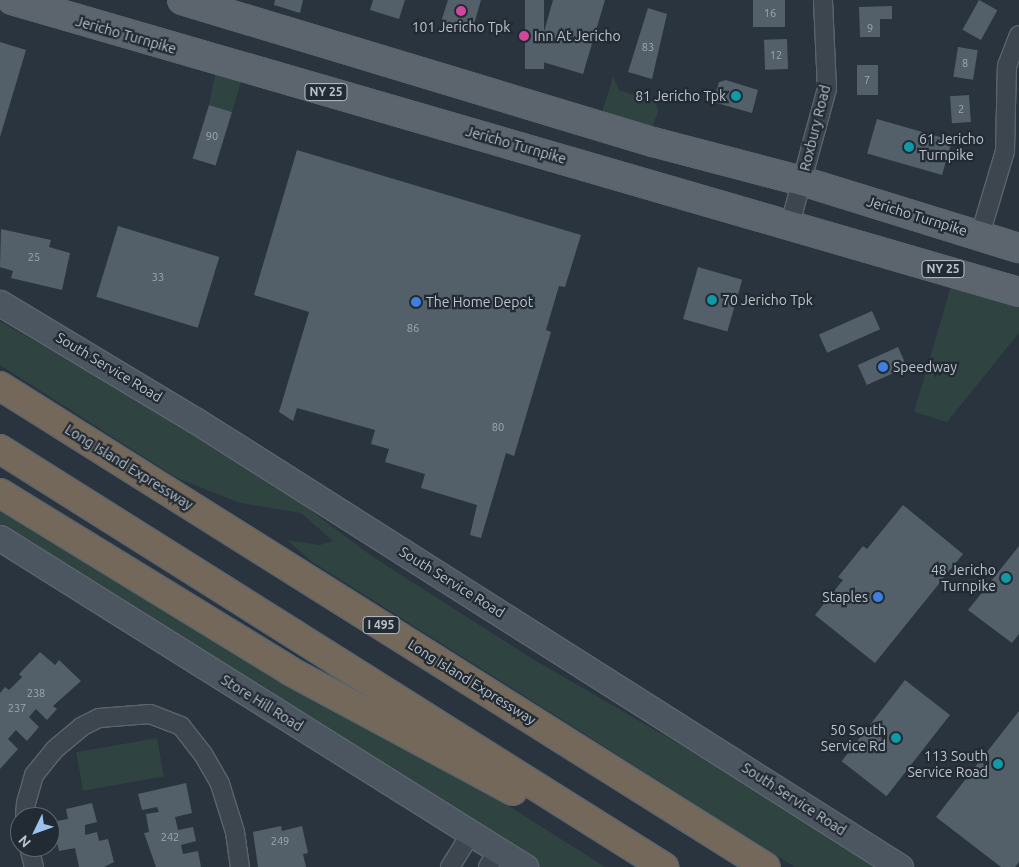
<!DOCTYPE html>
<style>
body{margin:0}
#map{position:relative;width:1019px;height:867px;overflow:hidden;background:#2a343e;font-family:Ubuntu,sans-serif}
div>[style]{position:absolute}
.green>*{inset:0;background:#2f4341;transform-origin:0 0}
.building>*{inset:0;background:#535f69;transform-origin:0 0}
.roads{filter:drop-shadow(1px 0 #5b646c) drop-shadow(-1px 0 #5b646c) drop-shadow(0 1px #5b646c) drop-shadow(0 -1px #5b646c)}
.minor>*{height:18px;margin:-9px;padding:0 9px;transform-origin:9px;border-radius:9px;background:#3d464f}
.secondary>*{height:25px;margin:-12.5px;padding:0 12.5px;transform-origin:12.5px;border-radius:12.5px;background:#4c5661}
.primary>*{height:28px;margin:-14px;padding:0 14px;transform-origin:14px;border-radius:14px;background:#5c656e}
.motorway>*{height:28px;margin:-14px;padding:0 14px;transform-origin:14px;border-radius:14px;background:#74685b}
.dots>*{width:14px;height:14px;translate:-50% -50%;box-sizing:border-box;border:2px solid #222b34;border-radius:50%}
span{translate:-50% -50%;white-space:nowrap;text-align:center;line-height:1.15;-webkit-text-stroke:4.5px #222b34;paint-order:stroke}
.number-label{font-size:11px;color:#a0a8b1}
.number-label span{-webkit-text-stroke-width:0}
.shield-label span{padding:1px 4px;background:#222b34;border:1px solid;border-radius:4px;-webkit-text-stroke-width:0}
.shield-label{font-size:12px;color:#bac1c9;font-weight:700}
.poi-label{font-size:14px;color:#bac1c9}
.left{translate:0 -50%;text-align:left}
.right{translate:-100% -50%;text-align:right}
.street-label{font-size:14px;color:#bac1c9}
.north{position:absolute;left:10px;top:807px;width:50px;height:50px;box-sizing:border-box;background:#222b34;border:1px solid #5f6770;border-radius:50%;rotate:228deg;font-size:14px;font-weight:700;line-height:20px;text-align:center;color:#bac1c9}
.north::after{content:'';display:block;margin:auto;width:18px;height:22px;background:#9dc2eb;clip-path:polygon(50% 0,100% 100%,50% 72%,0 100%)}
</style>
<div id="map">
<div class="green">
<i style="clip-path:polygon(218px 61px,245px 68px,232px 112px,209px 105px)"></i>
<i style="clip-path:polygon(613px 77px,619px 90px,653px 101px,657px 106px,658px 112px,647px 140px,598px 125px)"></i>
<i style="clip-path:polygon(955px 273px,1019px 292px,1019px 333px,947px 422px,914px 412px)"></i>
<i style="clip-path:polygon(0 321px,127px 394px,294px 498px,373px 557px,531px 658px,698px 755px,876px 867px,795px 867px,311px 561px,287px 540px,320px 545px,333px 541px,301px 513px,240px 503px,177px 478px,0 365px)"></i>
<i style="clip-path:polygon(0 507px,255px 666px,482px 789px,605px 867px,540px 867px,0 534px)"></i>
<i style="left:157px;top:738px;width:39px;height:82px;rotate:80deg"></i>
</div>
<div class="building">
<i style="clip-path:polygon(275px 0,303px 0,300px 13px,274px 5px)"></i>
<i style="clip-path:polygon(373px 0,405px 0,399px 19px,370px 10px)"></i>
<i style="clip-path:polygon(448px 0,481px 0,472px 31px,441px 22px)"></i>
<i style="left:525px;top:0;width:19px;height:69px"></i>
<i style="clip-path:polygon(553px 0,605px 0,583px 74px,536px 60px)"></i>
<i style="left:753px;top:0;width:32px;height:27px"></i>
<i style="left:979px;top:0;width:21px;height:34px;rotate:29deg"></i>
<i style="clip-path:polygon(892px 6px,892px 19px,880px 19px,880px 37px,860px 37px,859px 7px)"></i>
<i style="clip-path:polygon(648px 8px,667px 14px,652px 79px,628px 72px)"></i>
<i style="left:787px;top:39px;width:30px;height:23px;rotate:88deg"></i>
<i style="clip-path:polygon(0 42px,26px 50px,0 137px)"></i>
<i style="left:958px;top:47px;width:20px;height:30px;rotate:9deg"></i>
<i style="left:857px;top:65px;width:21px;height:30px"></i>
<i style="clip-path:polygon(726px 80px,758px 90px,752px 113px,713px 102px,719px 82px)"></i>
<i style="left:969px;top:95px;width:27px;height:19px;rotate:86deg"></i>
<i style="left:209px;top:105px;width:24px;height:56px;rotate:17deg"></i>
<i style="left:877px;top:119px;width:78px;height:36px;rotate:16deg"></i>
<i style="clip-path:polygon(297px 150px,581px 235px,565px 287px,559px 286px,546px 330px,551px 332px,514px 456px,506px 453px,481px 538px,470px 535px,477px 505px,421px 488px,425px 474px,385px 462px,389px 449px,371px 444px,375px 430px,297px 408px,293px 421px,279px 412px,309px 312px,254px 295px)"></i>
<i style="left:118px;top:226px;width:106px;height:74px;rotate:17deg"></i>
<i style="clip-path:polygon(1px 229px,51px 240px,49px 247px,70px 253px,62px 290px,11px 278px,13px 271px,0 267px)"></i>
<i style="left:698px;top:267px;width:46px;height:54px;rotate:16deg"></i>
<i style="left:872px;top:311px;width:20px;height:58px;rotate:66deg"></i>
<i style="left:898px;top:347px;width:22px;height:44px;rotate:66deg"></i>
<i style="clip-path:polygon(903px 505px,963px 554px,875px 663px,815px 615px,843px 580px,838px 577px,863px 546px,867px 549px)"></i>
<i style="clip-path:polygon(1019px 546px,1019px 634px,1012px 643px,968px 610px)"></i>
<i style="clip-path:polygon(40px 652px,55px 665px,59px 660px,81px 681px,53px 706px,57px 709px,47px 720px,36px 709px,29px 717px,39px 727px,27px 741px,16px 730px,8px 739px,18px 749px,0 769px,0 693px,5px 687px,9px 690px,22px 677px,19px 674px)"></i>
<i style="left:905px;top:680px;width:57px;height:103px;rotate:38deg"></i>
<i style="clip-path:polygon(1019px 711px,1019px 862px,1015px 867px,1001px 867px,936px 817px)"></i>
<i style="clip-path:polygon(186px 783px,192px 813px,175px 817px,178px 830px,193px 827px,196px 841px,181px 845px,183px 854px,198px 851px,201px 867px,156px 867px,144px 833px,149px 832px,146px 814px,159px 812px,157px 807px,142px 810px,138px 794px)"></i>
<i style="clip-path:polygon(92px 803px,97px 822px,85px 825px,85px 835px,97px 832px,99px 841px,108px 839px,114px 862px,104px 867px,79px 867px,75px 848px,59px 851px,52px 822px,68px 819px,66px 809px)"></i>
<i style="clip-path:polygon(281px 826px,282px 831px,302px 826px,308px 853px,303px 854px,306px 867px,258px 867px,253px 832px)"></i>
</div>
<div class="roads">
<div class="minor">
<i style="left:790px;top:224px;width:140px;rotate:-74.7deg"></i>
<i style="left:827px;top:89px;width:89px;rotate:-92.6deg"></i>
<i style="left:980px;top:235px;width:88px;rotate:-73.4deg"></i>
<i style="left:1005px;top:151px;width:85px;rotate:-88.7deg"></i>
<i style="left:1007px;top:66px;width:33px;rotate:-69deg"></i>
<i style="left:25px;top:817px;width:14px;rotate:-86deg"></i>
<i style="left:26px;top:803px;width:29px;rotate:-74deg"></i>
<i style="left:34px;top:775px;width:32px;rotate:-51deg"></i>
<i style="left:54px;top:750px;width:35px;rotate:-40deg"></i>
<i style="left:81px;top:727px;width:20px;rotate:-27deg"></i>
<i style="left:99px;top:718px;width:51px;rotate:-4.5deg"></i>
<i style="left:150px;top:714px;width:33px;rotate:21deg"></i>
<i style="left:181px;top:726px;width:36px;rotate:52deg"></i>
<i style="left:203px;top:754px;width:34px;rotate:60deg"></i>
<i style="left:220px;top:784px;width:50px;rotate:72.6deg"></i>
<i style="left:235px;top:832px;width:35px;rotate:82deg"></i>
<i style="left:29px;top:847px;width:21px;rotate:76deg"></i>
<i style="left:450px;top:867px;width:39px;rotate:-58deg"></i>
<i style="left:488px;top:867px;width:20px;rotate:-60deg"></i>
</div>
<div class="secondary">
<i style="left:0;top:303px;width:227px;rotate:31deg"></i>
<i style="left:195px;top:420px;width:835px;rotate:32.38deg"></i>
<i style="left:0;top:538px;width:620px;rotate:32.07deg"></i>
</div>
<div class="primary">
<i style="left:12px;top:0;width:1048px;rotate:16.17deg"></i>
<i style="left:182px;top:0;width:492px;rotate:16.8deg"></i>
<i style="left:653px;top:142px;width:154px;rotate:14.7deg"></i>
<i style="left:802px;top:181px;width:227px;rotate:17.2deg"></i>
</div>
<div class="motorway">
<i style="left:0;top:386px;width:904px;rotate:32.13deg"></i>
<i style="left:0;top:449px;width:785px;rotate:32.19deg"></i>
<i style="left:0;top:493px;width:340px;rotate:31.5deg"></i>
<i style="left:290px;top:671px;width:253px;rotate:28.3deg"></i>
</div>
</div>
<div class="dots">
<i style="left:461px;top:11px;background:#d1479c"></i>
<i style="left:524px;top:36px;background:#d1479c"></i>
<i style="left:736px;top:96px;background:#0f9aa8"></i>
<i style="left:909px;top:147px;background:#0f9aa8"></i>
<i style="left:712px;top:300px;background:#0f9aa8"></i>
<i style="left:416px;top:302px;background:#3f7fe0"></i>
<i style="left:883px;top:367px;background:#3f7fe0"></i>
<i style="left:1006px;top:578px;background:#0f9aa8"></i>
<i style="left:878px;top:597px;background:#3f7fe0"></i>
<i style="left:896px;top:738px;background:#0f9aa8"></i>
<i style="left:998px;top:764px;background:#0f9aa8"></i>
</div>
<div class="number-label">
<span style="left:770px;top:13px">16</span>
<span style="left:870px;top:28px">9</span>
<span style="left:648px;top:47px">83</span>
<span style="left:776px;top:55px">12</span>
<span style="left:965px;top:63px">8</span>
<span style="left:867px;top:80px">7</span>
<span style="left:961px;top:109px">2</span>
<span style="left:212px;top:136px">90</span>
<span style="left:34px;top:257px">25</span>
<span style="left:158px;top:277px">33</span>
<span style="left:413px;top:328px">86</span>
<span style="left:498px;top:427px">80</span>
<span style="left:36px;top:693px">238</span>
<span style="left:17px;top:708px">237</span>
<span style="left:170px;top:837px">242</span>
<span style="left:280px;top:841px">249</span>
</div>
<div class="shield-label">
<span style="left:326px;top:92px">NY 25</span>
<span style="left:943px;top:269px">NY 25</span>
<span style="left:381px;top:625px">I 495</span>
</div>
<div class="poi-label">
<span style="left:461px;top:27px">101 Jericho Tpk</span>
<span class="left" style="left:534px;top:36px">Inn At Jericho</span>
<span class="right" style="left:726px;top:96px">81 Jericho Tpk</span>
<span class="left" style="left:919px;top:147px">61 Jericho<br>Turnpike</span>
<span class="left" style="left:722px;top:300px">70 Jericho Tpk</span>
<span class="left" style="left:426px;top:302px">The Home Depot</span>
<span class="left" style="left:893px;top:367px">Speedway</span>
<span class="right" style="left:996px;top:578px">48 Jericho<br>Turnpike</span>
<span class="right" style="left:868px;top:597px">Staples</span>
<span class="right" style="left:886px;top:738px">50 South<br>Service Rd</span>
<span class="right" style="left:988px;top:764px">113 South<br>Service Road</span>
</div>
<div class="street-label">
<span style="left:126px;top:35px;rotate:16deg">Jericho Turnpike</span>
<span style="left:815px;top:128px;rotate:-76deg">Roxbury Road</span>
<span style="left:516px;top:145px;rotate:16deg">Jericho Turnpike</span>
<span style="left:917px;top:216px;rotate:17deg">Jericho Turnpike</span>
<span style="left:109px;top:367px;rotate:31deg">South Service Road</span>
<span style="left:129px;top:467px;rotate:32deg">Long Island Expressway</span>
<span style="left:452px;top:582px;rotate:32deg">South Service Road</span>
<span style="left:472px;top:682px;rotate:32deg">Long Island Expressway</span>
<span style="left:262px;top:703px;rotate:32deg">Store Hill Road</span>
<span style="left:794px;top:799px;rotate:33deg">South Service Road</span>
</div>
<div class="north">N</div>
</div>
